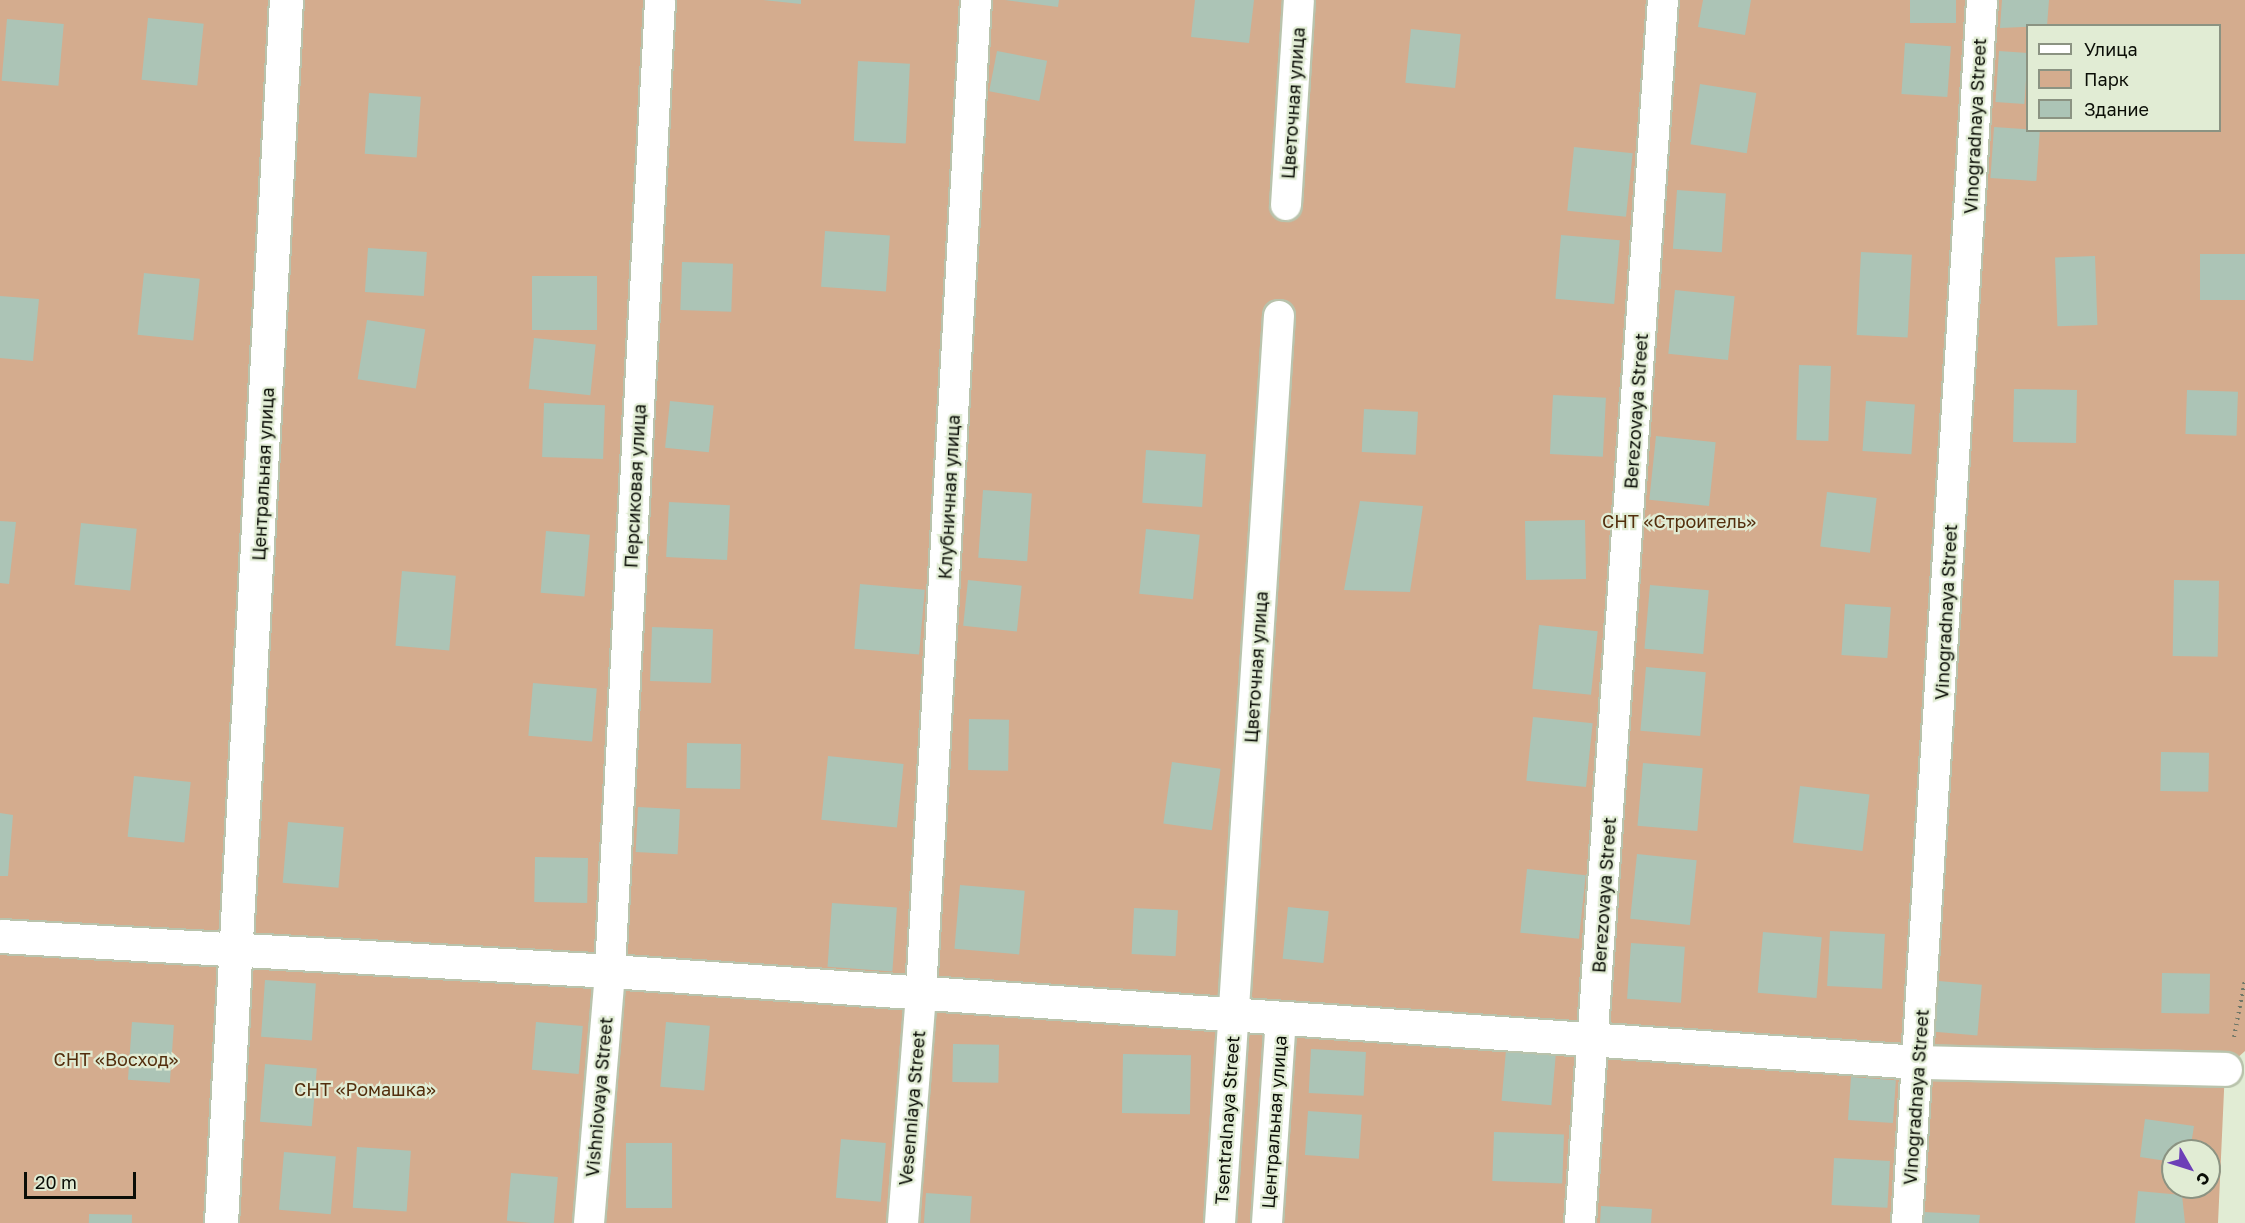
<!DOCTYPE html>
<meta charset="utf-8">
<style>
body{margin:0}
#map{position:relative;width:2245px;height:1223px;overflow:hidden;background:#e1ecd4;font-family:"Golos Text",sans-serif}
div>[style]{position:absolute}
.green>*{inset:0;background:#d4ac8e}
.building>*{inset:0;background:#acc4b6;transform-origin:0 0}
.path>*{height:4px;margin-top:-2px;transform-origin:0;background:repeating-linear-gradient(90deg,#707768 0 1.5px,transparent 0 6px)}
.roads{filter:drop-shadow(2px 0 #b9c3ac) drop-shadow(-2px 0 #b9c3ac) drop-shadow(0 2px #b9c3ac) drop-shadow(0 -2px #b9c3ac)}
.minor>*{height:30px;margin:-15px;padding:0 15px;transform-origin:15px;border-radius:15px;background:#fff}
.tertiary>*{height:33px;margin:-16.5px;padding:0 16.5px;transform-origin:16.5px;border-radius:16.5px;background:#fff}
span{translate:-50% -50%;white-space:nowrap;text-align:center;line-height:1.15;-webkit-text-stroke:4.5px #e1ecd4;paint-order:stroke}
.street-label{font-size:18px;color:#0b0e07}
.park-label{font-size:18px;color:#532e0d}
.legend{position:absolute;left:2026px;top:24px;width:195px;height:108px;box-sizing:border-box;background:#e1ecd4;border:2px solid #8b9382;margin:0;padding:8px 10px;list-style:none;font-size:18px;color:#0b0e07}
.legend li{display:flex;align-items:center;gap:12px;height:30px}
.legend b{width:30px;border:2px solid #8b9382}
.north{position:absolute;left:2161px;top:1139px;width:60px;height:60px;box-sizing:border-box;background:#e1ecd4;border:2px solid #8b9382;border-radius:50%;rotate:129deg;font-size:16px;font-weight:700;line-height:24px;text-align:center;color:#0b0e07}
.north::after{content:'';display:block;margin:auto;width:21px;height:27px;background:#6c3fb7;clip-path:polygon(50% 0,100% 100%,50% 72%,0 100%)}
.scale{position:absolute;left:24px;top:1172px;width:112px;height:27px;box-sizing:border-box;border:3px solid #0b0e07;border-top:0;padding-left:8px;font-size:18px;line-height:21px;white-space:nowrap;color:#0b0e07;-webkit-text-stroke:4px #e1ecd4;paint-order:stroke}
</style>
<div id="map">
<div class="green">
<i style="clip-path:polygon(evenodd,0 0,2245px 0,2245px 1051px,2225px 1069px,2218px 1223px,0 1223px,0 0,2028px 26px,2220px 26px,2220px 130px,2028px 130px,2028px 26px,0 0,2173px 1151px,2209px 1151px,2209px 1187px,2173px 1187px,2173px 1151px)"></i>
</div>
<div class="building">
<i style="clip-path:polygon(763px 0,801px 0,801px 4px)"></i>
<i style="clip-path:polygon(1005px 0,1059px 0,1058px 7px)"></i>
<i style="clip-path:polygon(1195px 0,1254px 0,1249px 43px,1191px 37px)"></i>
<i style="clip-path:polygon(1703px 0,1751px 0,1745px 35px,1698px 27px)"></i>
<i style="left:1910px;top:0;width:46px;height:23px"></i>
<i style="clip-path:polygon(2002px 0,2049px 0,2047px 26px,2000px 28px)"></i>
<i style="left:148px;top:18px;width:56px;height:62px;rotate:6deg"></i>
<i style="left:7px;top:19px;width:57px;height:62px;rotate:5deg"></i>
<i style="left:1411px;top:29px;width:50px;height:54px;rotate:6deg"></i>
<i style="left:1905px;top:43px;width:46px;height:51px;rotate:4deg"></i>
<i style="left:997px;top:51px;width:51px;height:41px;rotate:11deg"></i>
<i style="left:1999px;top:51px;width:29px;height:51px;rotate:4deg"></i>
<i style="left:858px;top:61px;width:52px;height:80px;rotate:3deg"></i>
<i style="left:1700px;top:84px;width:57px;height:61px;rotate:9deg"></i>
<i style="left:369px;top:93px;width:52px;height:61px;rotate:4deg"></i>
<i style="left:1994px;top:127px;width:46px;height:51px;rotate:4deg"></i>
<i style="left:1574px;top:147px;width:59px;height:64px;rotate:6deg"></i>
<i style="left:1677px;top:190px;width:49px;height:59px;rotate:4deg"></i>
<i style="left:825px;top:231px;width:65px;height:56px;rotate:4deg"></i>
<i style="left:1561px;top:235px;width:59px;height:64px;rotate:5deg"></i>
<i style="left:368px;top:248px;width:59px;height:44px;rotate:4deg"></i>
<i style="left:1861px;top:252px;width:51px;height:83px;rotate:3deg"></i>
<i style="left:2245px;top:254px;width:46px;height:45px;rotate:90deg"></i>
<i style="left:2095px;top:256px;width:69px;height:40px;rotate:88deg"></i>
<i style="left:682px;top:262px;width:51px;height:48px;rotate:2deg"></i>
<i style="left:144px;top:273px;width:56px;height:62px;rotate:6deg"></i>
<i style="left:532px;top:276px;width:65px;height:54px"></i>
<i style="left:1675px;top:290px;width:60px;height:64px;rotate:6deg"></i>
<i style="clip-path:polygon(0 296px,39px 299px,33px 361px,0 358px)"></i>
<i style="left:367px;top:320px;width:59px;height:60px;rotate:9deg"></i>
<i style="left:534px;top:338px;width:62px;height:51px;rotate:6deg"></i>
<i style="left:1799px;top:365px;width:32px;height:75px;rotate:2deg"></i>
<i style="left:2014px;top:389px;width:63px;height:53px;rotate:1deg"></i>
<i style="left:2187px;top:390px;width:51px;height:44px;rotate:2deg"></i>
<i style="left:1553px;top:395px;width:53px;height:59px;rotate:3deg"></i>
<i style="left:670px;top:401px;width:44px;height:47px;rotate:6deg"></i>
<i style="left:1866px;top:401px;width:49px;height:50px;rotate:4deg"></i>
<i style="left:544px;top:403px;width:61px;height:54px;rotate:2deg"></i>
<i style="left:1364px;top:409px;width:54px;height:43px;rotate:3deg"></i>
<i style="left:1656px;top:436px;width:60px;height:64px;rotate:6deg"></i>
<i style="left:1146px;top:450px;width:60px;height:53px;rotate:4deg"></i>
<i style="left:983px;top:490px;width:49px;height:68px;rotate:4deg"></i>
<i style="left:1827px;top:492px;width:50px;height:55px;rotate:7deg"></i>
<i style="clip-path:polygon(1360px 501px,1423px 506px,1410px 592px,1344px 590px)"></i>
<i style="left:669px;top:502px;width:61px;height:55px;rotate:3deg"></i>
<i style="left:1585px;top:520px;width:59px;height:60px;rotate:89deg"></i>
<i style="clip-path:polygon(0 521px,16px 522px,9px 584px,0 583px)"></i>
<i style="left:81px;top:523px;width:56px;height:62px;rotate:6deg"></i>
<i style="left:1146px;top:529px;width:54px;height:65px;rotate:6deg"></i>
<i style="left:546px;top:531px;width:44px;height:62px;rotate:5deg"></i>
<i style="left:402px;top:571px;width:54px;height:75px;rotate:5deg"></i>
<i style="left:968px;top:580px;width:54px;height:46px;rotate:6deg"></i>
<i style="left:2174px;top:580px;width:45px;height:76px;rotate:1deg"></i>
<i style="left:860px;top:584px;width:65px;height:65px;rotate:5deg"></i>
<i style="left:1650px;top:585px;width:59px;height:64px;rotate:5deg"></i>
<i style="left:1845px;top:604px;width:46px;height:51px;rotate:4deg"></i>
<i style="left:1539px;top:625px;width:59px;height:64px;rotate:6deg"></i>
<i style="left:652px;top:627px;width:61px;height:54px;rotate:2deg"></i>
<i style="left:1646px;top:667px;width:60px;height:64px;rotate:5deg"></i>
<i style="left:533px;top:683px;width:64px;height:53px;rotate:5deg"></i>
<i style="left:1533px;top:717px;width:60px;height:64px;rotate:6deg"></i>
<i style="left:969px;top:719px;width:40px;height:51px;rotate:1deg"></i>
<i style="left:687px;top:743px;width:54px;height:45px;rotate:1deg"></i>
<i style="left:2161px;top:752px;width:48px;height:39px;rotate:1deg"></i>
<i style="left:828px;top:756px;width:76px;height:64px;rotate:6deg"></i>
<i style="left:1172px;top:762px;width:49px;height:62px;rotate:8deg"></i>
<i style="left:1643px;top:763px;width:60px;height:63px;rotate:5deg"></i>
<i style="left:134px;top:776px;width:57px;height:61px;rotate:6deg"></i>
<i style="left:1800px;top:786px;width:70px;height:57px;rotate:7deg"></i>
<i style="left:638px;top:807px;width:42px;height:45px;rotate:3deg"></i>
<i style="clip-path:polygon(0 813px,13px 815px,8px 876px,0 876px)"></i>
<i style="left:288px;top:822px;width:56px;height:61px;rotate:5deg"></i>
<i style="left:1637px;top:854px;width:60px;height:65px;rotate:6deg"></i>
<i style="left:535px;top:857px;width:53px;height:45px;rotate:1deg"></i>
<i style="left:1527px;top:869px;width:59px;height:64px;rotate:6deg"></i>
<i style="left:960px;top:885px;width:65px;height:64px;rotate:5deg"></i>
<i style="left:832px;top:903px;width:65px;height:64px;rotate:4deg"></i>
<i style="left:1288px;top:907px;width:41px;height:52px;rotate:6deg"></i>
<i style="left:1134px;top:908px;width:44px;height:46px;rotate:3deg"></i>
<i style="left:1830px;top:931px;width:55px;height:55px;rotate:3deg"></i>
<i style="left:1763px;top:932px;width:59px;height:61px;rotate:5deg"></i>
<i style="left:1631px;top:943px;width:54px;height:56px;rotate:4deg"></i>
<i style="left:2162px;top:973px;width:48px;height:40px;rotate:1deg"></i>
<i style="left:265px;top:980px;width:51px;height:57px;rotate:4deg"></i>
<i style="left:1939px;top:981px;width:43px;height:51px;rotate:5deg"></i>
<i style="left:132px;top:1022px;width:42px;height:58px;rotate:4deg"></i>
<i style="left:536px;top:1022px;width:47px;height:48px;rotate:5deg"></i>
<i style="left:666px;top:1022px;width:44px;height:65px;rotate:5deg"></i>
<i style="left:953px;top:1044px;width:46px;height:38px;rotate:1deg"></i>
<i style="left:1311px;top:1049px;width:55px;height:44px;rotate:3deg"></i>
<i style="left:1506px;top:1050px;width:50px;height:51px;rotate:5deg"></i>
<i style="left:1123px;top:1054px;width:68px;height:59px;rotate:1deg"></i>
<i style="left:265px;top:1064px;width:52px;height:58px;rotate:5deg"></i>
<i style="left:1851px;top:1077px;width:45px;height:43px;rotate:4deg"></i>
<i style="left:1308px;top:1111px;width:54px;height:44px;rotate:4deg"></i>
<i style="clip-path:polygon(2145px 1119px,2194px 1126px,2190px 1151px,2173px 1151px,2173px 1162px,2140px 1157px)"></i>
<i style="left:1494px;top:1132px;width:70px;height:49px;rotate:2deg"></i>
<i style="left:841px;top:1139px;width:45px;height:59px;rotate:5deg"></i>
<i style="left:626px;top:1143px;width:46px;height:65px"></i>
<i style="left:357px;top:1147px;width:54px;height:61px;rotate:4deg"></i>
<i style="left:284px;top:1152px;width:52px;height:58px;rotate:5deg"></i>
<i style="left:1834px;top:1158px;width:56px;height:47px;rotate:3deg"></i>
<i style="left:511px;top:1173px;width:47px;height:48px;rotate:5deg"></i>
<i style="clip-path:polygon(2138px 1191px,2182px 1195px,2185px 1223px,2135px 1223px)"></i>
<i style="left:926px;top:1193px;width:46px;height:30px;rotate:4deg"></i>
<i style="clip-path:polygon(1601px 1206px,1652px 1209px,1651px 1223px,1600px 1223px)"></i>
<i style="clip-path:polygon(1924px 1212px,1980px 1215px,1979px 1223px,1923px 1223px)"></i>
<i style="left:89px;top:1214px;width:43px;height:9px;rotate:1deg"></i>
</div>
<div class="path">
<i style="left:2234px;top:1037px;width:58px;rotate:-79.1deg"></i>
</div>
<div class="roads">
<div class="minor">
<i style="left:1286px;top:205px;width:205px;rotate:-86.4deg"></i>
<i style="left:589px;top:1223px;width:253px;rotate:-85.2deg"></i>
<i style="left:610px;top:971px;width:972px;rotate:-87.05deg"></i>
<i style="left:903px;top:1223px;width:231px;rotate:-85.5deg"></i>
<i style="left:921px;top:993px;width:995px;rotate:-86.83deg"></i>
<i style="left:1220px;top:1223px;width:909px;rotate:-86.28deg"></i>
<i style="left:1267px;top:1223px;width:203px;rotate:-86.1deg"></i>
<i style="left:1580px;top:1223px;width:1226px;rotate:-86.12deg"></i>
<i style="left:1907px;top:1223px;width:1225px;rotate:-86.49deg"></i>
</div>
<div class="tertiary">
<i style="left:0;top:936px;width:611px;rotate:3.28deg"></i>
<i style="left:610px;top:971px;width:1312px;rotate:3.98deg"></i>
<i style="left:1919px;top:1062px;width:306px;rotate:1.3deg"></i>
<i style="left:221px;top:1223px;width:1225px;rotate:-86.96deg"></i>
</div>
</div>
<div class="street-label">
<span style="left:1293px;top:103px;rotate:-86deg">Цветочная улица</span>
<span style="left:1975px;top:126px;rotate:-87deg">Vinogradnaya Street</span>
<span style="left:1636px;top:411px;rotate:-86deg">Berezovaya Street</span>
<span style="left:263px;top:474px;rotate:-87deg">Центральная улица</span>
<span style="left:635px;top:486px;rotate:-87deg">Персиковая улица</span>
<span style="left:949px;top:497px;rotate:-87deg">Клубничная улица</span>
<span style="left:1946px;top:612px;rotate:-87deg">Vinogradnaya Street</span>
<span style="left:1256px;top:667px;rotate:-86deg">Цветочная улица</span>
<span style="left:1604px;top:895px;rotate:-86deg">Berezovaya Street</span>
<span style="left:599px;top:1097px;rotate:-85deg">Vishniovaya Street</span>
<span style="left:1916px;top:1097px;rotate:-86deg">Vinogradnaya Street</span>
<span style="left:912px;top:1108px;rotate:-85deg">Vesenniaya Street</span>
<span style="left:1227px;top:1120px;rotate:-86deg">Tsentralnaya Street</span>
<span style="left:1274px;top:1122px;rotate:-86deg">Центральная улица</span>
</div>
<div class="park-label">
<span style="left:1679px;top:521px">СНТ «Строитель»</span>
<span style="left:116px;top:1059px">СНТ «Восход»</span>
<span style="left:365px;top:1089px">СНТ «Ромашка»</span>
</div>
<ul class="legend">
<li><b style="height:8px;background:#fff"></b>Улица</li>
<li><b style="height:16px;background:#d4ac8e"></b>Парк</li>
<li><b style="height:16px;background:#acc4b6"></b>Здание</li>
</ul>
<div class="north">С</div>
<div class="scale">20 m</div>
</div>
